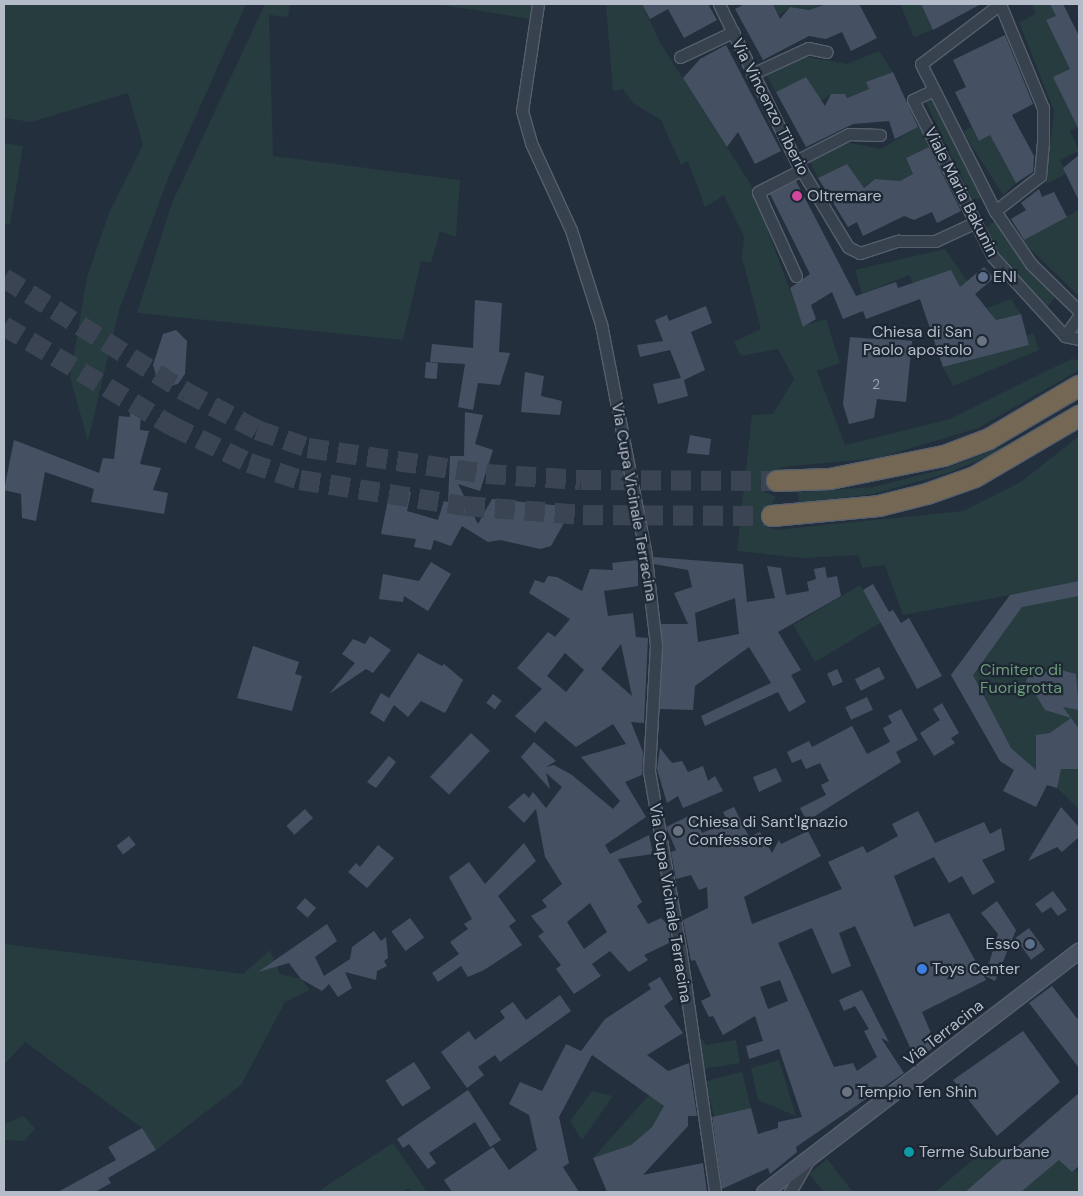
<!DOCTYPE html>
<style>
body{margin:0}
#map{position:relative;width:1083px;height:1196px;overflow:hidden;background:#242f3e;font-family:"DM Sans",sans-serif}
div>[style]{position:absolute}
.green>*{inset:0;background:#263c3f;transform-origin:0 0}
.building>*{inset:0;background:#455162;transform-origin:0 0}
.motorway-tunnel>*{height:20px;margin-top:-10px;transform-origin:0;background:repeating-linear-gradient(90deg,#3a4453 0 20px,transparent 0 30px)}
.roads{filter:drop-shadow(1px 0 #565f6c) drop-shadow(-1px 0 #565f6c) drop-shadow(0 1px #565f6c) drop-shadow(0 -1px #565f6c)}
.minor>*{height:11px;margin:-5.5px;padding:0 5.5px;transform-origin:5.5px;border-radius:5.5px;background:#38414e}
.secondary>*{height:15px;margin:-7.5px;padding:0 7.5px;transform-origin:7.5px;border-radius:7.5px;background:#465061}
.motorway>*{height:20px;margin:-10px;padding:0 10px;transform-origin:10px;border-radius:10px;background:#746855}
.dots>*{width:14px;height:14px;translate:-50% -50%;box-sizing:border-box;border:2px solid #1d2633;border-radius:50%}
span{translate:-50% -50%;white-space:nowrap;text-align:center;line-height:1.15;-webkit-text-stroke:4.5px #1d2633;paint-order:stroke}
.number-label{font-size:14px;color:#98a1af}
.number-label span{-webkit-text-stroke-width:0}
.street-label{font-size:16px;color:#b4bcc9}
.poi-label{font-size:16px;color:#b4bcc9}
.left{translate:0 -50%;text-align:left}
.right{translate:-100% -50%;text-align:right}
.park-label{font-size:16px;color:#6b9a76}
.frame{position:absolute;inset:0;border:5px solid #b4bcc9;pointer-events:none}
</style>
<div id="map">
<div class="green">
<i style="clip-path:polygon(4px 4px,246px 4px,169px 176px,119px 310px,88px 441px,70px 377px,87px 277px,109px 213px,143px 145px,128px 93px,31px 122px,4px 118px)"></i>
<i style="clip-path:polygon(265px 4px,290px 4px,288px 17px,269px 15px,273px 156px,460px 180px,456px 237px,440px 231px,431px 263px,421px 261px,403px 340px,137px 313px,172px 203px)"></i>
<i style="clip-path:polygon(436px 4px,532px 4px,530px 19px)"></i>
<i style="clip-path:polygon(606px 4px,642px 4px,661px 44px,751px 185px,803px 326px,826px 319px,840px 363px,817px 371px,845px 445px,950px 419px,1071px 359px,1079px 360px,1079px 370px,978px 428px,878px 458px,782px 467px,760px 482px,765px 492px,776px 497px,761px 524px,776px 530px,963px 511px,1021px 482px,1079px 436px,1079px 809px,1057px 788px,1000px 761px,951px 675px,1010px 595px,903px 615px,885px 565px,862px 568px,858px 555px,803px 558px,737px 551px,752px 415px,773px 414px,794px 379px,778px 349px,741px 356px,734px 342px,761px 329px,742px 258px,744px 237px,724px 195px,705px 207px,688px 161px,681px 165px,661px 120px,633px 103px,623px 89px,613px 91px)"></i>
<i style="clip-path:polygon(773px 4px,827px 4px,809px 10px,791px 7px,779px 15px)"></i>
<i style="clip-path:polygon(900px 4px,921px 4px,933px 30px,914px 37px)"></i>
<i style="clip-path:polygon(1032px 4px,1050px 4px,1056px 16px,1046px 21px,1070px 69px,1054px 77px,1078px 127px,1070px 131px,1079px 151px,1060px 160px,1066px 174px,1046px 184px,1054px 111px,1019px 22px,1036px 14px)"></i>
<i style="clip-path:polygon(879px 51px,893px 72px,866px 82px,869px 89px,847px 98px,845px 94px,831px 94px,821px 101px,806px 77px,776px 92px,766px 75px,803px 56px,847px 64px)"></i>
<i style="clip-path:polygon(933px 96px,981px 191px,980px 199px,972px 199px,925px 100px)"></i>
<i style="clip-path:polygon(921px 125px,929px 147px,906px 158px,913px 174px,900px 181px,875px 179px,863px 187px,847px 164px,818px 178px,809px 160px,844px 142px,881px 149px)"></i>
<i style="clip-path:polygon(972px 126px,979px 141px,990px 135px,1016px 183px,1003px 195px,963px 132px)"></i>
<i style="clip-path:polygon(4px 143px,23px 146px,10px 225px,4px 223px)"></i>
<i style="clip-path:polygon(1079px 210px,1079px 296px,1022px 241px)"></i>
<i style="clip-path:polygon(996px 220px,1023px 263px,1055px 297px,1046px 309px,1013px 273px,984px 229px)"></i>
<i style="clip-path:polygon(945px 249px,976px 294px,967px 299px,913px 283px,909px 275px,862px 294px,855px 270px)"></i>
<i style="clip-path:polygon(1011px 299px,1021px 314px,996px 320px,987px 308px)"></i>
<i style="clip-path:polygon(1033px 333px,1039px 350px,953px 386px,943px 367px,1028px 345px,1026px 336px)"></i>
<i style="clip-path:polygon(1058px 416px,1009px 448px,945px 474px,873px 494px,799px 503px,798px 492px,873px 487px,944px 469px,1007px 445px)"></i>
<i style="left:860px;top:585px;width:43px;height:78px;rotate:59deg"></i>
<i style="clip-path:polygon(4px 944px,243px 974px,270px 950px,280px 974px,301px 979px,310px 990px,285px 1002px,241px 1085px,156px 1150px,142px 1128px,25px 1042px,4px 1065px)"></i>
<i style="clip-path:polygon(695px 1030px,706px 1045px,736px 1040px,740px 1063px,702px 1069px)"></i>
<i style="clip-path:polygon(779px 1060px,796px 1116px,758px 1100px,751px 1068px)"></i>
<i style="left:742px;top:1072px;width:37px;height:38px;rotate:76deg"></i>
<i style="clip-path:polygon(592px 1091px,613px 1096px,582px 1140px,570px 1121px)"></i>
<i style="clip-path:polygon(649px 1095px,664px 1106px,652px 1127px,631px 1145px,593px 1158px)"></i>
<i style="clip-path:polygon(24px 1116px,35px 1129px,24px 1141px,4px 1140px,4px 1124px)"></i>
<i style="clip-path:polygon(393px 1143px,427px 1192px,412px 1192px,409px 1188px,402px 1192px,317px 1192px)"></i>
<i style="clip-path:polygon(990px 1145px,1003px 1159px,965px 1192px,935px 1192px)"></i>
<i style="clip-path:polygon(827px 1159px,853px 1192px,824px 1192px,809px 1174px)"></i>
<i style="clip-path:polygon(1059px 1160px,1079px 1172px,1079px 1192px,1021px 1192px)"></i>
</div>
<div class="building">
<i style="clip-path:polygon(642px 4px,708px 4px,717px 20px,684px 38px,668px 9px,650px 19px)"></i>
<i style="clip-path:polygon(745px 4px,773px 4px,780px 19px,790px 7px,809px 10px,827px 4px,859px 4px,877px 38px,851px 51px,842px 32px,826px 39px,809px 36px,763px 60px,735px 9px)"></i>
<i style="clip-path:polygon(921px 4px,981px 4px,933px 30px)"></i>
<i style="clip-path:polygon(1050px 4px,1063px 4px,1079px 36px,1079px 130px,1053px 77px,1070px 69px,1046px 20px,1056px 16px)"></i>
<i style="clip-path:polygon(1005px 35px,1033px 104px,1012px 115px,1034px 156px,1033px 172px,1016px 183px,990px 135px,979px 141px,955px 92px,966px 87px,953px 60px)"></i>
<i style="clip-path:polygon(726px 45px,781px 151px,755px 164px,738px 132px,727px 147px,683px 78px,700px 59px)"></i>
<i style="clip-path:polygon(893px 72px,918px 127px,895px 139px,889px 121px,853px 124px,806px 147px,776px 92px,806px 77px,825px 106px,831px 94px,845px 94px,847px 98px,869px 89px,866px 82px)"></i>
<i style="clip-path:polygon(929px 147px,961px 211px,937px 223px,932px 212px,914px 220px,904px 216px,863px 236px,857px 222px,848px 227px,818px 178px,847px 164px,864px 188px,875px 179px,900px 181px,913px 174px,906px 158px)"></i>
<i style="clip-path:polygon(1079px 155px,1079px 201px,1063px 168px)"></i>
<i style="clip-path:polygon(796px 181px,856px 296px,896px 282px,898px 288px,951px 270px,960px 287px,984px 267px,994px 278px,975px 294px,996px 320px,1021px 314px,1029px 345px,943px 367px,920px 299px,866px 319px,863px 311px,843px 319px,832px 292px,811px 305px,816px 319px,803px 327px,790px 288px,810px 274px,770px 194px)"></i>
<i style="clip-path:polygon(1039px 189px,1042px 197px,1054px 192px,1067px 217px,1024px 240px,1011px 219px,1026px 210px,1021px 203px)"></i>
<i style="clip-path:polygon(475px 300px,502px 303px,499px 352px,510px 353px,500px 385px,478px 383px,473px 410px,458px 407px,465px 364px,430px 362px,432px 344px,473px 348px)"></i>
<i style="clip-path:polygon(706px 306px,712px 323px,691px 332px,705px 370px,684px 380px,688px 396px,658px 404px,653px 384px,681px 378px,670px 350px,640px 357px,637px 345px,663px 341px,655px 320px,667px 315px,669px 321px)"></i>
<i style="clip-path:polygon(176px 330px,187px 341px,185px 374px,178px 384px,168px 386px,157px 378px,153px 365px,163px 334px)"></i>
<i style="clip-path:polygon(871px 331px,884px 334px,884px 338px,912px 341px,906px 402px,877px 399px,874px 418px,849px 424px,843px 404px,850px 337px,874px 339px)"></i>
<i style="left:426px;top:362px;width:12px;height:16px;rotate:5deg"></i>
<i style="clip-path:polygon(525px 372px,544px 376px,541px 396px,562px 401px,560px 415px,521px 412px)"></i>
<i style="clip-path:polygon(130px 409px,141px 412px,140px 430px,149px 431px,140px 464px,161px 468px,153px 490px,168px 493px,164px 514px,91px 502px,94px 489px,45px 472px,36px 521px,22px 518px,21px 494px,4px 490px,14px 440px,99px 473px,103px 458px,114px 459px,119px 416px,130px 417px)"></i>
<i style="clip-path:polygon(465px 412px,483px 415px,475px 444px,493px 450px,480px 491px,458px 484px,478px 524px,492px 499px,573px 507px,551px 546px,540px 549px,500px 540px,488px 542px,462px 526px,451px 546px,434px 540px,431px 550px,414px 547px,416px 539px,381px 534px,390px 490px,411px 492px,407px 511px,438px 520px,444px 501px,448px 502px,450px 456px,464px 456px)"></i>
<i style="clip-path:polygon(690px 435px,711px 439px,709px 455px,687px 453px)"></i>
<i style="clip-path:polygon(evenodd,653px 557px,743px 564px,747px 602px,775px 598px,767px 566px,781px 568px,786px 595px,809px 591px,807px 582px,816px 579px,814px 569px,825px 567px,827px 578px,837px 576px,841px 596px,778px 632px,801px 670px,791px 675px,806px 702px,789px 712px,778px 692px,705px 726px,701px 716px,771px 683px,749px 647px,695px 686px,693px 710px,660px 709px,661px 624px,688px 624px,674px 593px,692px 587px,688px 570px,654px 564px,653px 557px,735px 598px,739px 634px,698px 642px,695px 613px,735px 598px)"></i>
<i style="clip-path:polygon(evenodd,638px 560px,638px 586px,604px 591px,608px 616px,633px 613px,636px 637px,648px 638px,644px 723px,631px 722px,643px 752px,642px 775px,625px 782px,646px 817px,605px 845px,610px 854px,649px 835px,653px 854px,618px 859px,642px 902px,637px 906px,648px 924px,661px 918px,669px 926px,671px 942px,644px 955px,648px 960px,629px 972px,610px 951px,592px 964px,601px 976px,574px 994px,556px 969px,561px 965px,538px 936px,544px 932px,531px 916px,547px 907px,542px 900px,562px 884px,545px 857px,536px 809px,524px 823px,508px 807px,524px 793px,529px 798px,533px 792px,546px 808px,562px 787px,546px 773px,550px 789px,521px 757px,534px 742px,556px 761px,546px 767px,554px 765px,572px 775px,613px 809px,620px 801px,581px 757px,626px 744px,613px 724px,576px 747px,545px 721px,535px 733px,515px 716px,542px 689px,517px 668px,548px 632px,555px 637px,570px 619px,529px 593px,535px 580px,544px 583px,548px 576px,557px 577px,582px 591px,590px 569px,613px 570px,612px 563px,638px 560px,621px 644px,632px 696px,601px 669px,621px 644px,638px 560px,565px 653px,584px 670px,566px 692px,547px 676px,565px 653px,638px 560px,590px 903px,607px 932px,584px 949px,567px 922px,590px 903px)"></i>
<i style="clip-path:polygon(431px 562px,451px 574px,428px 611px,404px 596px,403px 602px,379px 599px,383px 574px,419px 581px)"></i>
<i style="clip-path:polygon(1079px 581px,1079px 596px,1022px 607px,973px 675px,1011px 748px,1036px 770px,1036px 735px,1050px 733px,1071px 718px,1045px 710px,1034px 692px,1023px 687px,1034px 665px,1045px 672px,1057px 669px,1076px 674px,1079px 710px,1063px 707px,1079px 729px,1079px 769px,1061px 769px,1057px 788px,1047px 785px,1036px 807px,1003px 791px,1014px 770px,1000px 761px,951px 675px,1010px 595px)"></i>
<i style="clip-path:polygon(873px 584px,889px 612px,893px 610px,901px 623px,909px 618px,942px 676px,917px 689px,863px 590px)"></i>
<i style="clip-path:polygon(370px 636px,391px 650px,373px 673px,366px 669px,329px 694px,355px 663px,342px 654px,353px 639px,365px 644px)"></i>
<i style="clip-path:polygon(253px 646px,299px 662px,295px 674px,302px 676px,292px 711px,237px 698px)"></i>
<i style="clip-path:polygon(418px 653px,442px 666px,444px 664px,463px 680px,445px 713px,421px 701px,408px 717px,394px 705px,384px 722px,370px 713px,381px 693px,389px 698px)"></i>
<i style="left:879px;top:667px;width:13px;height:27px;rotate:63deg"></i>
<i style="left:837px;top:669px;width:14px;height:11px;rotate:65deg"></i>
<i style="left:493px;top:694px;width:11px;height:11px;rotate:38deg"></i>
<i style="left:867px;top:697px;width:14px;height:24px;rotate:65deg"></i>
<i style="clip-path:polygon(942px 703px,959px 733px,951px 738px,955px 743px,934px 756px,920px 733px,940px 720px,943px 725px,933px 709px)"></i>
<i style="clip-path:polygon(901px 709px,918px 740px,896px 752px,901px 762px,807px 821px,800px 808px,826px 795px,821px 785px,829px 781px,820px 763px,806px 769px,801px 759px,792px 763px,787px 752px,809px 741px,812px 747px,852px 726px,867px 754px,890px 742px,883px 728px,892px 723px,888px 716px)"></i>
<i style="left:471px;top:733px;width:26px;height:60px;rotate:43deg"></i>
<i style="clip-path:polygon(660px 748px,672px 763px,682px 761px,688px 772px,703px 766px,708px 781px,715px 776px,723px 791px,683px 808px,678px 796px,667px 803px,657px 769px)"></i>
<i style="clip-path:polygon(389px 756px,396px 762px,376px 788px,367px 782px)"></i>
<i style="clip-path:polygon(776px 768px,782px 781px,759px 792px,753px 777px)"></i>
<i style="clip-path:polygon(evenodd,734px 807px,749px 837px,760px 832px,772px 853px,779px 840px,781px 844px,808px 831px,821px 856px,744px 897px,752px 924px,842px 889px,828px 862px,863px 846px,867px 853px,898px 836px,892px 824px,918px 811px,935px 843px,984px 822px,990px 834px,1001px 828px,1005px 850px,982px 860px,995px 882px,973px 895px,962px 876px,949px 883px,934px 857px,894px 876px,914px 927px,949px 913px,986px 980px,922px 1012px,936px 1045px,920px 1058px,913px 1054px,855px 926px,839px 933px,851px 966px,832px 974px,812px 928px,778px 943px,834px 1067px,853px 1063px,857px 1071px,877px 1057px,864px 1031px,869px 1029px,855px 1006px,844px 1011px,839px 1000px,862px 990px,889px 1042px,881px 1038px,904px 1073px,796px 1147px,797px 1152px,770px 1174px,768px 1168px,722px 1189px,712px 1117px,751px 1108px,758px 1134px,778px 1128px,778px 1122px,802px 1117px,779px 1049px,749px 1059px,746px 1046px,763px 1041px,755px 1016px,723px 1035px,713px 1016px,709px 1017px,701px 1001px,711px 996px,695px 960px,691px 961px,686px 936px,683px 920px,708px 908px,707px 887px,699px 890px,691px 875px,676px 879px,671px 852px,676px 850px,666px 827px,693px 814px,702px 833px,728px 822px,723px 812px,734px 807px,780px 980px,788px 1001px,768px 1009px,760px 987px,780px 980px)"></i>
<i style="clip-path:polygon(1061px 807px,1079px 827px,1079px 837px,1062px 852px,1057px 847px,1028px 861px)"></i>
<i style="left:305px;top:809px;width:12px;height:25px;rotate:48deg"></i>
<i style="left:129px;top:836px;width:11px;height:16px;rotate:52deg"></i>
<i style="clip-path:polygon(524px 843px,536px 861px,498px 896px,516px 921px,509px 926px,522px 945px,484px 970px,468px 977px,461px 966px,438px 982px,432px 973px,459px 954px,450px 942px,468px 929px,464px 924px,472px 919px,449px 877px,469px 862px,485px 884px)"></i>
<i style="clip-path:polygon(378px 845px,394px 858px,367px 888px,348px 872px,356px 863px,360px 867px)"></i>
<i style="clip-path:polygon(1053px 891px,1067px 910px,1058px 916px,1051px 907px,1042px 913px,1035px 904px)"></i>
<i style="left:305px;top:898px;width:15px;height:13px;rotate:42deg"></i>
<i style="clip-path:polygon(997px 901px,1016px 930px,995px 981px,985px 976px,998px 934px,981px 913px)"></i>
<i style="left:410px;top:918px;width:24px;height:23px;rotate:54deg"></i>
<i style="clip-path:polygon(327px 924px,337px 941px,315px 957px,324px 976px,350px 959px,352px 947px,374px 931px,381px 941px,386px 937px,388px 958px,384px 961px,387px 966px,377px 971px,376px 980px,345px 972px,352px 988px,338px 997px,329px 984px,322px 991px,301px 979px,289px 963px,258px 972px)"></i>
<i style="left:1029px;top:928px;width:27px;height:17px;rotate:54deg"></i>
<i style="clip-path:polygon(660px 977px,673px 999px,664px 1006px,683px 1033px,647px 1055px,668px 1071px,689px 1063px,697px 1116px,688px 1116px,688px 1126px,643px 1175px,703px 1163px,707px 1192px,607px 1192px,593px 1158px,631px 1145px,652px 1127px,664px 1106px,592px 1055px,559px 1117px,569px 1163px,563px 1167px,579px 1192px,452px 1192px,444px 1180px,493px 1147px,509px 1170px,537px 1150px,529px 1115px,509px 1104px,520px 1082px,542px 1091px,566px 1044px,581px 1051px,605px 1019px,651px 989px,648px 984px)"></i>
<i style="clip-path:polygon(1052px 986px,1079px 1021px,1079px 1068px,1029px 1003px)"></i>
<i style="clip-path:polygon(560px 995px,571px 1011px,500px 1062px,495px 1055px,478px 1067px,484px 1075px,467px 1088px,441px 1052px,469px 1031px,475px 1040px,505px 1018px,500px 1011px,513px 1002px,526px 1020px)"></i>
<i style="clip-path:polygon(1023px 1031px,1060px 1082px,997px 1136px,953px 1080px)"></i>
<i style="left:414px;top:1062px;width:31px;height:34px;rotate:57deg"></i>
<i style="clip-path:polygon(468px 1090px,501px 1140px,490px 1147px,475px 1122px,429px 1153px,436px 1163px,428px 1169px,409px 1144px,403px 1148px,397px 1139px)"></i>
<i style="clip-path:polygon(1079px 1093px,1079px 1166px,1072px 1172px,1059px 1160px,1021px 1192px,965px 1192px)"></i>
<i style="clip-path:polygon(142px 1128px,156px 1150px,108px 1178px,111px 1183px,95px 1192px,58px 1192px,116px 1160px,108px 1147px)"></i>
</div>
<div class="motorway-tunnel">
<i style="left:4px;top:278px;width:215px;rotate:32.1deg"></i>
<i style="left:186px;top:392px;width:81px;rotate:28.2deg"></i>
<i style="left:257px;top:430px;width:54px;rotate:19.4deg"></i>
<i style="left:308px;top:448px;width:180px;rotate:8.3deg"></i>
<i style="left:486px;top:474px;width:95px;rotate:3.6deg"></i>
<i style="left:581px;top:480px;width:196px;rotate:0.3deg"></i>
<i style="left:4px;top:326px;width:196px;rotate:30.8deg"></i>
<i style="left:172px;top:426px;width:85px;rotate:25.7deg"></i>
<i style="left:249px;top:463px;width:54px;rotate:18.4deg"></i>
<i style="left:300px;top:480px;width:167px;rotate:9deg"></i>
<i style="left:465px;top:506px;width:118px;rotate:4.4deg"></i>
<i style="left:583px;top:515px;width:189px;rotate:0.3deg"></i>
</div>
<div class="roads">
<div class="minor">
<i style="left:538px;top:4px;width:108px;rotate:98.5deg"></i>
<i style="left:522px;top:111px;width:33px;rotate:74deg"></i>
<i style="left:531px;top:143px;width:96px;rotate:65.3deg"></i>
<i style="left:571px;top:230px;width:99px;rotate:72.3deg"></i>
<i style="left:601px;top:324px;width:230px;rotate:79deg"></i>
<i style="left:645px;top:550px;width:96px;rotate:83.4deg"></i>
<i style="left:656px;top:645px;width:126px;rotate:93.2deg"></i>
<i style="left:649px;top:771px;width:180px;rotate:80.1deg"></i>
<i style="left:680px;top:948px;width:246px;rotate:81.8deg"></i>
<i style="left:719px;top:4px;width:175px;rotate:63.9deg"></i>
<i style="left:796px;top:161px;width:100px;rotate:58.8deg"></i>
<i style="left:848px;top:247px;width:13px;rotate:27deg"></i>
<i style="left:860px;top:253px;width:40px;rotate:-18deg"></i>
<i style="left:898px;top:241px;width:37px"></i>
<i style="left:935px;top:241px;width:43px;rotate:-24.8deg"></i>
<i style="left:1000px;top:4px;width:99px;rotate:142.8deg"></i>
<i style="left:921px;top:64px;width:165px;rotate:63.3deg"></i>
<i style="left:995px;top:211px;width:64px;rotate:55.8deg"></i>
<i style="left:1031px;top:264px;width:67px;rotate:44.4deg"></i>
<i style="left:680px;top:57px;width:59px;rotate:-25.3deg"></i>
<i style="left:752px;top:74px;width:62px;rotate:-24.9deg"></i>
<i style="left:808px;top:48px;width:19px;rotate:12deg"></i>
<i style="left:934px;top:90px;width:23px;rotate:155deg"></i>
<i style="left:913px;top:100px;width:176px;rotate:63deg"></i>
<i style="left:993px;top:257px;width:107px;rotate:47.7deg"></i>
<i style="left:1065px;top:336px;width:14px;rotate:12deg"></i>
<i style="left:796px;top:161px;width:59px;rotate:-27deg"></i>
<i style="left:849px;top:134px;width:31px;rotate:2deg"></i>
<i style="left:995px;top:211px;width:57px;rotate:-37.9deg"></i>
<i style="left:1040px;top:176px;width:33px;rotate:-85deg"></i>
<i style="left:1043px;top:143px;width:35px;rotate:-90deg"></i>
<i style="left:1043px;top:108px;width:113px;rotate:-112.5deg"></i>
<i style="left:796px;top:276px;width:92px;rotate:-114.3deg"></i>
<i style="left:758px;top:192px;width:48px;rotate:-27.1deg"></i>
<i style="left:1065px;top:336px;width:24px;rotate:-55deg"></i>
<i style="left:790px;top:1192px;width:38px;rotate:-60deg"></i>
</div>
<div class="secondary">
<i style="left:764px;top:1192px;width:397px;rotate:-37.5deg"></i>
</div>
<div class="motorway">
<i style="left:777px;top:481px;width:53px;rotate:-2.2deg"></i>
<i style="left:830px;top:479px;width:116px;rotate:-11.4deg"></i>
<i style="left:944px;top:456px;width:48px;rotate:-20.7deg"></i>
<i style="left:989px;top:439px;width:104px;rotate:-30.5deg"></i>
<i style="left:772px;top:516px;width:107px;rotate:-5.3deg"></i>
<i style="left:879px;top:506px;width:49px;rotate:-14deg"></i>
<i style="left:927px;top:494px;width:51px;rotate:-19.5deg"></i>
<i style="left:975px;top:477px;width:121px;rotate:-30.4deg"></i>
</div>
</div>
<div class="dots">
<i style="left:797px;top:196px;background:#d1479c"></i>
<i style="left:983px;top:277px;background:#5c6f8a"></i>
<i style="left:982px;top:341px;background:#6b7280"></i>
<i style="left:678px;top:831px;background:#6b7280"></i>
<i style="left:1030px;top:944px;background:#5c6f8a"></i>
<i style="left:922px;top:969px;background:#3f7fe0"></i>
<i style="left:847px;top:1092px;background:#6b7280"></i>
<i style="left:909px;top:1152px;background:#0f9aa8"></i>
</div>
<div class="number-label">
<span style="left:876px;top:384px">2</span>
</div>
<div class="street-label">
<span style="left:770px;top:107px;rotate:63deg">Via Vincenzo Tiberio</span>
<span style="left:961px;top:192px;rotate:63deg">Viale Maria Bakunin</span>
<span style="left:634px;top:502px;rotate:80deg">Via Cupa Vicinale Terracina</span>
<span style="left:670px;top:903px;rotate:81deg">Via Cupa Vicinale Terracina</span>
<span style="left:944px;top:1033px;rotate:-38deg">Via Terracina</span>
</div>
<div class="poi-label">
<span class="left" style="left:807px;top:196px">Oltremare</span>
<span class="left" style="left:993px;top:277px">ENI</span>
<span class="right" style="left:972px;top:341px">Chiesa di San<br>Paolo apostolo</span>
<span class="left" style="left:688px;top:831px">Chiesa di Sant'Ignazio<br>Confessore</span>
<span class="right" style="left:1020px;top:944px">Esso</span>
<span class="left" style="left:932px;top:969px">Toys Center</span>
<span class="left" style="left:857px;top:1092px">Tempio Ten Shin</span>
<span class="left" style="left:919px;top:1152px">Terme Suburbane</span>
</div>
<div class="park-label">
<span style="left:1021px;top:679px">Cimitero di<br>Fuorigrotta</span>
</div>
<div class="frame"></div>
</div>
